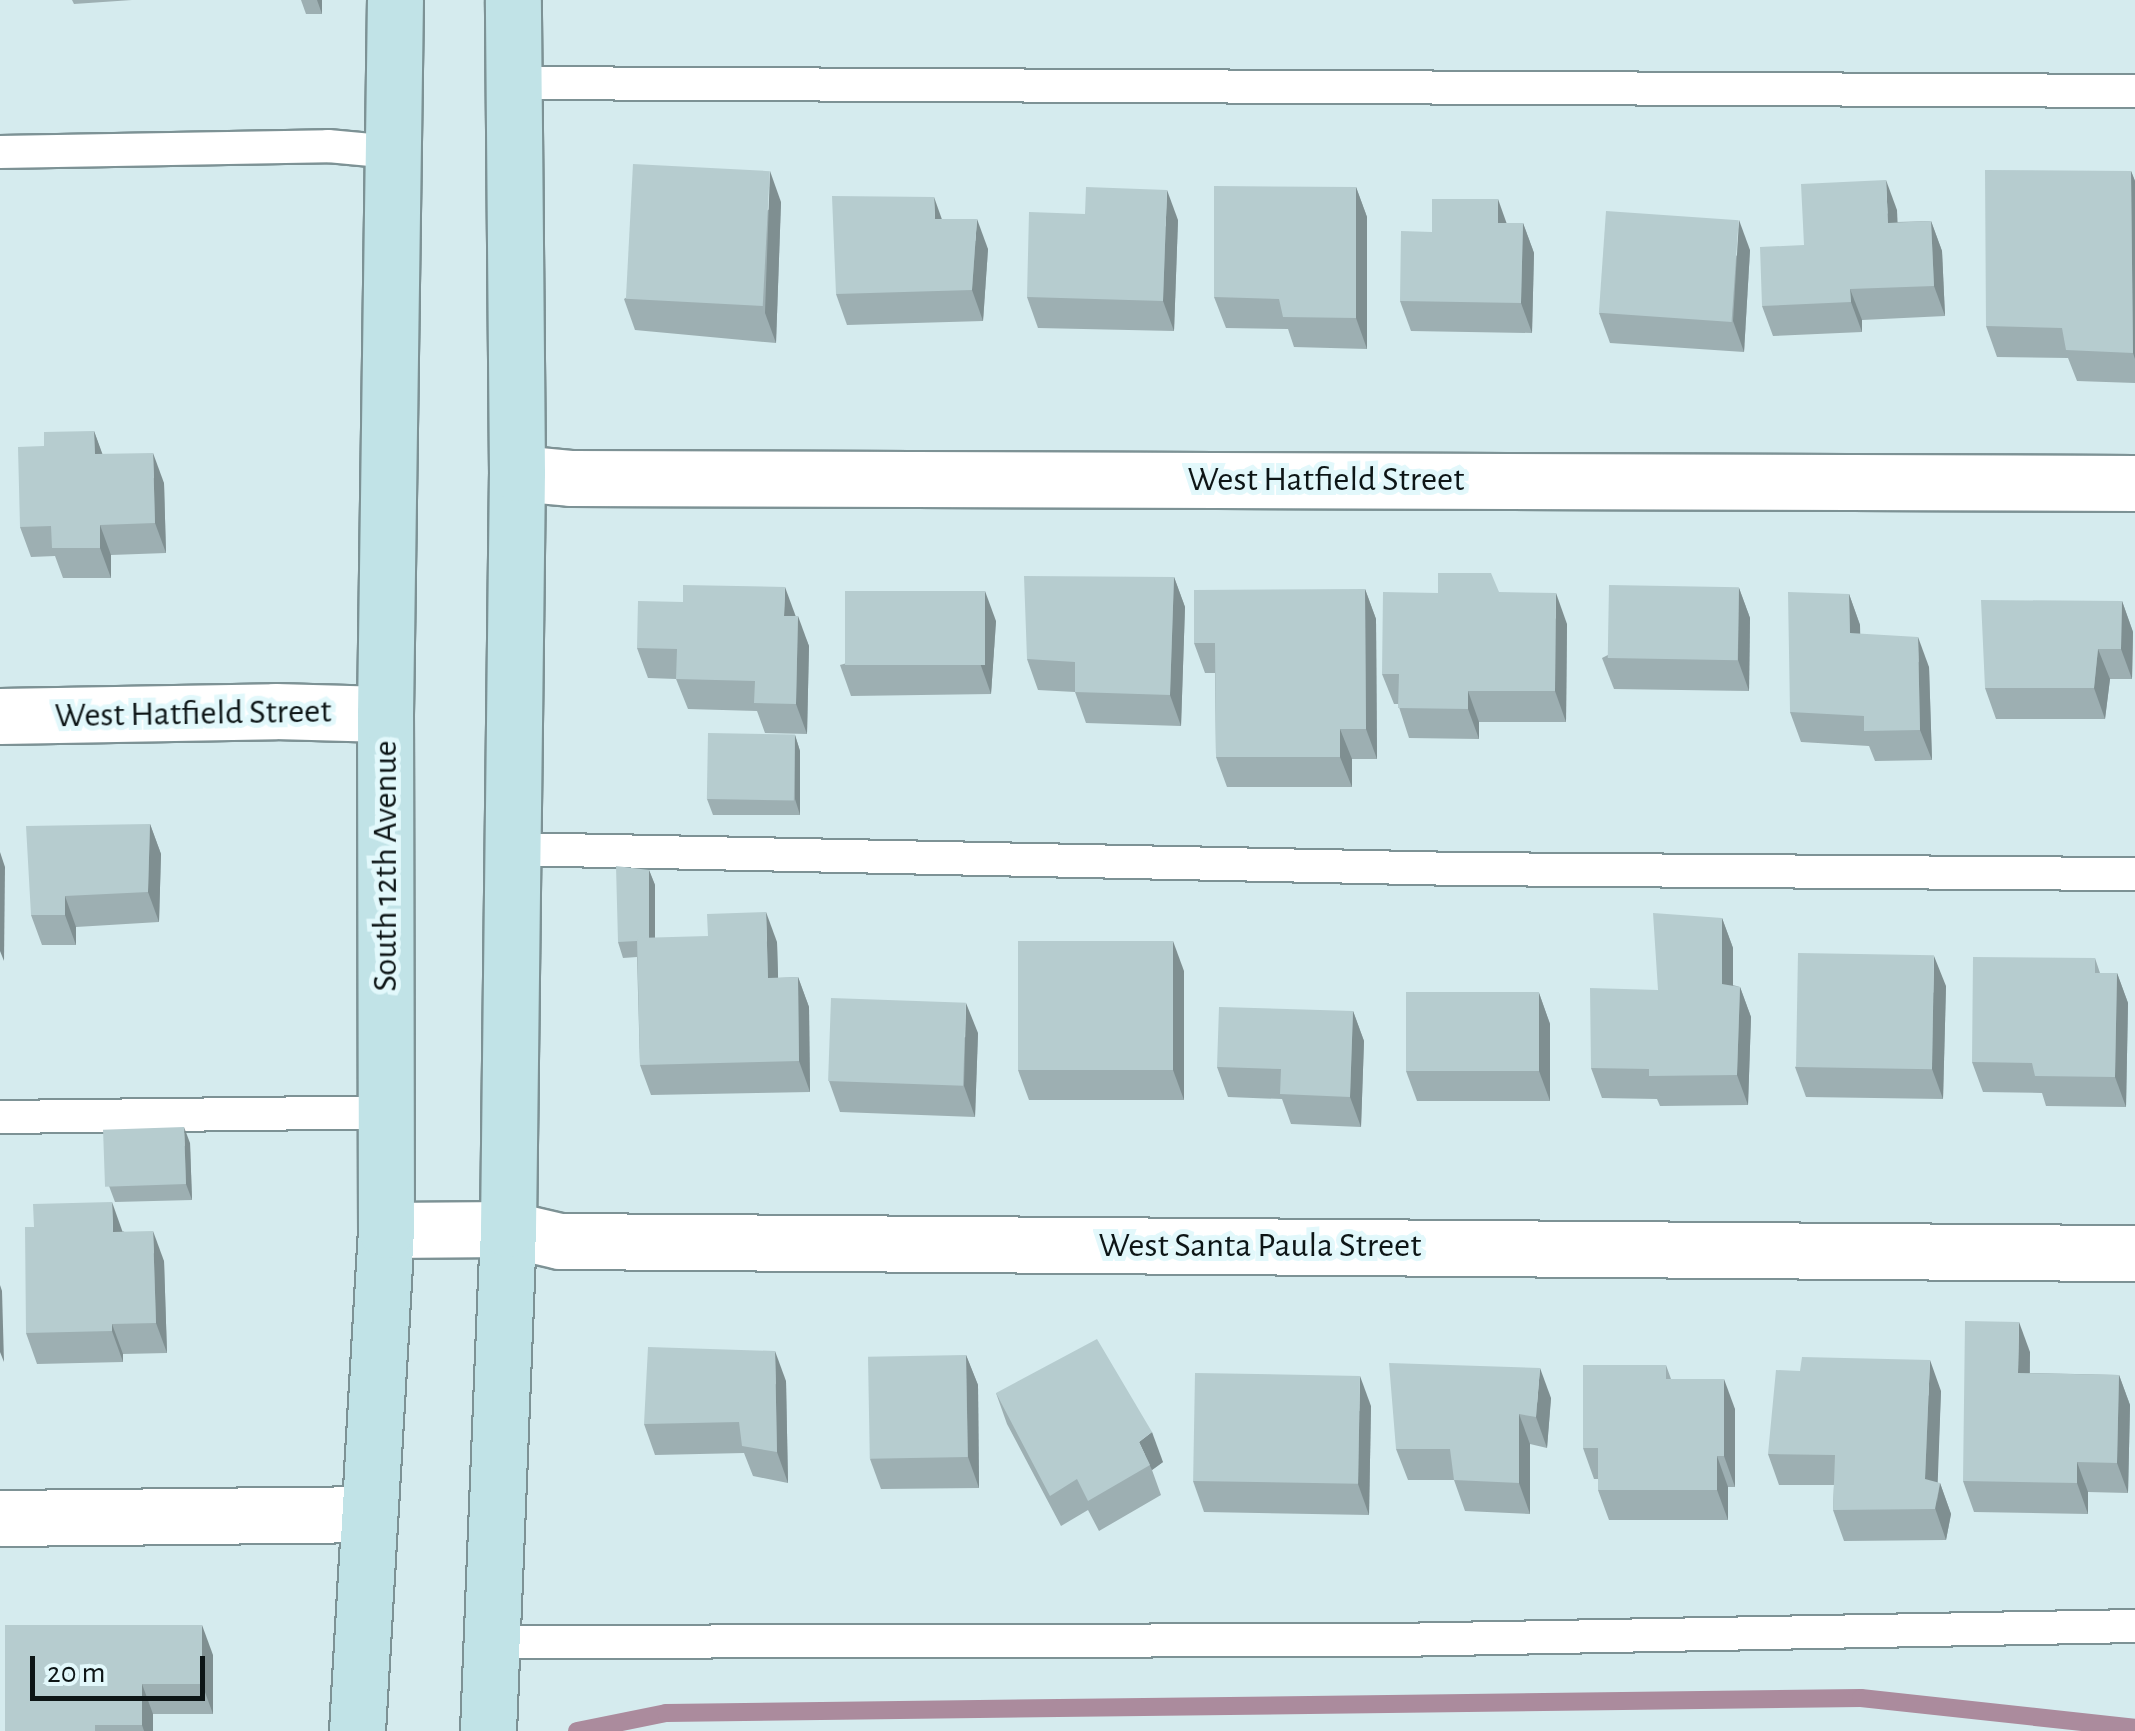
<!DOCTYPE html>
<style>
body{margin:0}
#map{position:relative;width:2135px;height:1731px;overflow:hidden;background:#d5ebee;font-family:"Alegreya Sans",sans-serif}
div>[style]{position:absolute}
.stream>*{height:18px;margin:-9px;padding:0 9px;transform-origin:9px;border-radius:9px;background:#ab8b9d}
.roads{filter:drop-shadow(2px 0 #7d9295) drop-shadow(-2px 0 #7d9295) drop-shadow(0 2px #7d9295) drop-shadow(0 -2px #7d9295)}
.lane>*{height:32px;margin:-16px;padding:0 16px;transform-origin:16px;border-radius:16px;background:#fff}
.street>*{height:55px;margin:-27.5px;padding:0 27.5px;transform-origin:27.5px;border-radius:27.5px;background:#fff}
.secondary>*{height:55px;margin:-27.5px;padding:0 27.5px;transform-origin:27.5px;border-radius:27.5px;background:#c1e3e7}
.wall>*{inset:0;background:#9dafb2}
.shaded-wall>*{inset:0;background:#7f8f91}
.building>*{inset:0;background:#b6cccf;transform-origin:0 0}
span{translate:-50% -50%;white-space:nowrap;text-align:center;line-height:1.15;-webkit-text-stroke:10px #e2f8fb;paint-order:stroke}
.street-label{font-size:35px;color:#0d1516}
.scale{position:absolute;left:30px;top:1656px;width:175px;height:45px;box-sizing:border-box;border:5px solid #0d1516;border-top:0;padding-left:12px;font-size:30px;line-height:35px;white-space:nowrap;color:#0d1516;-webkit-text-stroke:8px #e2f8fb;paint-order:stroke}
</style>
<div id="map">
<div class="stream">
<i style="left:577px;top:1731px;width:91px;rotate:-11.4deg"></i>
<i style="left:666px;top:1713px;width:1195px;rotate:-0.72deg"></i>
<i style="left:1861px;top:1698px;width:276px;rotate:6.2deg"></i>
</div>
<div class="roads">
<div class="lane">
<i style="left:510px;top:83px;width:1625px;rotate:0.28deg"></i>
<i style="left:0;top:152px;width:328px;rotate:-1deg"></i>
<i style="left:328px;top:146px;width:65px;rotate:5.3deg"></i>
<i style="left:513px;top:849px;width:948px;rotate:1.21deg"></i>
<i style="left:1461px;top:869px;width:674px;rotate:0.43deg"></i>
<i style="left:0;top:1117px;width:388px;rotate:-0.7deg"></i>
<i style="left:492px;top:1642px;width:902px;rotate:-0.13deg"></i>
<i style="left:1394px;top:1640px;width:741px;rotate:-1.08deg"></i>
</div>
<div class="street">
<i style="left:517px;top:473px;width:53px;rotate:5.4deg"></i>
<i style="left:570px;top:478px;width:1565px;rotate:0.18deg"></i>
<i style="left:0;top:716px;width:275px;rotate:-1deg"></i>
<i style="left:275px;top:711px;width:110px;rotate:1.6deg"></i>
<i style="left:386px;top:1230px;width:122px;rotate:-0.5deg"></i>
<i style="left:508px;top:1229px;width:53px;rotate:13deg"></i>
<i style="left:560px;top:1241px;width:1575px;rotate:0.44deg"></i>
<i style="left:0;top:1518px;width:369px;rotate:-0.6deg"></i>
</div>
<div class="secondary">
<i style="left:357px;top:1731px;width:502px;rotate:-86.69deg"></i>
<i style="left:386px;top:1230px;width:516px;rotate:-90.11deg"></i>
<i style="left:385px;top:714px;width:714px;rotate:-89.2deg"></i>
<i style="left:488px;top:1731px;width:502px;rotate:-87.72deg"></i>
<i style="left:508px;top:1229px;width:756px;rotate:-89.32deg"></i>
<i style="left:517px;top:473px;width:473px;rotate:-90.5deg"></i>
</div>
</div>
<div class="wall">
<i style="clip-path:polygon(72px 0,132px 0,74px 4px)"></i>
<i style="clip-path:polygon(301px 0,322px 0,322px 14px,306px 14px)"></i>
<i style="clip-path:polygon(2131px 171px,2135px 181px,2135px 383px,2077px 381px,2068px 358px,1997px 357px,1986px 326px)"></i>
<i style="clip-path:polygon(1356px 187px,1367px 217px,1367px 349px,1294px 347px,1288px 329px,1226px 328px,1214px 297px)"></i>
<i style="clip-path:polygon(781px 202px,776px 343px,635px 330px,624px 299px)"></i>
<i style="clip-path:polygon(1897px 210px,1897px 222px,1931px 221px,1942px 251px,1945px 316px,1862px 320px,1862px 332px,1773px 336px,1762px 306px,1804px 245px)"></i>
<i style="clip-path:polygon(942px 219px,988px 249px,983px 321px,847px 325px,836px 294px)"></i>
<i style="clip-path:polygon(1178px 220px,1174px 331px,1038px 328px,1027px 297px)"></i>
<i style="clip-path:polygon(1506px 223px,1523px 223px,1534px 253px,1532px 333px,1411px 331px,1400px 301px,1432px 232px)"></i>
<i style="clip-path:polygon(1750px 250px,1744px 352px,1610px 343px,1599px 313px)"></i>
<i style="clip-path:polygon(94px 431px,102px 454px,164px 483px,166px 553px,111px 555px,111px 578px,63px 578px,55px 556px,31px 557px,20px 527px,44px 446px)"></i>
<i style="clip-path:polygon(1174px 577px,1185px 607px,1181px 726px,1086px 723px,1075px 692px,1038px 690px,1027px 659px)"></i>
<i style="clip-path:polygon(1739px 588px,1750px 618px,1749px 691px,1614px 689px,1602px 658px)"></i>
<i style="clip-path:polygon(1365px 589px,1376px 619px,1377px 759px,1352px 759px,1352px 787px,1227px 787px,1216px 757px,1215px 673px,1205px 673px,1194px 643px)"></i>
<i style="clip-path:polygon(1499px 592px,1567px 624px,1566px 722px,1479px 722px,1479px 739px,1409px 738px,1398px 704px,1394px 704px,1382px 674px)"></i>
<i style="clip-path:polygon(1849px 594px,1860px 625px,1860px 634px,1929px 667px,1932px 760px,1875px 761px,1869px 746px,1801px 742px,1790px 712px)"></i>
<i style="clip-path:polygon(2122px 601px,2133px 632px,2132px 679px,2110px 679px,2105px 719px,1996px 719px,1985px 688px)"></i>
<i style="clip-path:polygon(796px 616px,809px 646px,807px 734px,765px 733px,757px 711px,688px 709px,676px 679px,648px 678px,637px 648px)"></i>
<i style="clip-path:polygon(996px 621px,991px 694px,851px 696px,840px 665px)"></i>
<i style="clip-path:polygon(795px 735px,800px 751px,800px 815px,713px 815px,707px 799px)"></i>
<i style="clip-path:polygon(150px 824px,161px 854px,159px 922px,76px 927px,76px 945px,42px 945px,31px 915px)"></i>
<i style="clip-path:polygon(649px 870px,655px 885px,655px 938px,777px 942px,778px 978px,798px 977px,809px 1007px,810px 1092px,651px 1095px,640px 1065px,637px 957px,623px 958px,618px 942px)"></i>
<i style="clip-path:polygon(1722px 918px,1733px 948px,1733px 985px,1740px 987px,1751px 1017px,1748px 1105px,1660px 1106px,1657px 1099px,1602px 1098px,1591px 1068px)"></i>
<i style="clip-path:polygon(2095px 958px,2100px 973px,2117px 973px,2128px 1003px,2126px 1107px,2046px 1106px,2042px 1093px,1983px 1092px,1972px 1062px)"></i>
<i style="clip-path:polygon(1184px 971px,1184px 1100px,1029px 1100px,1018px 1070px)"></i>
<i style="clip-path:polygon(1946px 986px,1943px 1099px,1806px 1097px,1795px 1067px)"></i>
<i style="clip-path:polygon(1539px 993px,1550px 1024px,1550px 1101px,1417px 1101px,1406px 1071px)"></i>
<i style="clip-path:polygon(1353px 1011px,1364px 1041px,1361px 1127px,1291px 1124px,1282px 1099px,1228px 1097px,1217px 1067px)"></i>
<i style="clip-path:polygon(978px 1033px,975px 1117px,840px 1112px,829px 1081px)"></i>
<i style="clip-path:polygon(190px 1143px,192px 1200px,115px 1202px,109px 1186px)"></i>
<i style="clip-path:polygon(123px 1231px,164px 1261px,167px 1353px,123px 1354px,123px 1362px,37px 1364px,26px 1333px)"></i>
<i style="clip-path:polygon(2030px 1352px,2030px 1373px,2119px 1375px,2130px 1405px,2128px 1493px,2088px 1492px,2088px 1514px,1974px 1512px,1963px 1481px)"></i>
<i style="clip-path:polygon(966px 1355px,978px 1385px,979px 1488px,881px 1489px,870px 1459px)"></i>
<i style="clip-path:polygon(1666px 1365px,1671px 1379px,1735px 1409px,1735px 1487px,1728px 1487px,1728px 1520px,1609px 1520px,1598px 1490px,1598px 1479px,1594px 1479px,1583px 1448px)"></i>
<i style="clip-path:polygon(786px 1381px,788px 1483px,753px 1476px,744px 1453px,655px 1455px,644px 1424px)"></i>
<i style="clip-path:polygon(1941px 1391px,1937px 1483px,1940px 1483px,1951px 1514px,1946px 1540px,1844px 1541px,1833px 1510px,1834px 1485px,1779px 1485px,1768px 1454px)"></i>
<i style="clip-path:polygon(996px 1393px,1163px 1462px,1152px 1470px,1161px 1495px,1099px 1531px,1088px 1510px,1061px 1526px,1007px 1424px)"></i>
<i style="clip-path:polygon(1551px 1398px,1547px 1448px,1530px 1444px,1530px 1514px,1465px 1511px,1454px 1480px,1408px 1480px,1396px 1449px)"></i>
<i style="clip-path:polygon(1371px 1406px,1369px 1515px,1204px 1512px,1193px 1481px)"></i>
<i style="clip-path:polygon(213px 1655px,213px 1714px,153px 1714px,153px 1731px,5px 1731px)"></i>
</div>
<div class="shaded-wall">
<i style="clip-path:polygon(317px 0,322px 0,322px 14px)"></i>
<i style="clip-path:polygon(770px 171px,781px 202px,776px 343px,765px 313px)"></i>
<i style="clip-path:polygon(2131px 171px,2135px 181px,2135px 359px,2133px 353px)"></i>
<i style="clip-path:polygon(1886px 180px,1897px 210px,1899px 253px,1888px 223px)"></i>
<i style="clip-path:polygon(1356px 187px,1367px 217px,1367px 349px,1356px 318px)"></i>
<i style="clip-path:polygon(1167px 190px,1178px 220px,1174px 331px,1163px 301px)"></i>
<i style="clip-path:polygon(934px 197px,945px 228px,935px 219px)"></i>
<i style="clip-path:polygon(1498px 199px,1509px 230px,1498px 223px)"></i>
<i style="clip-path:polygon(977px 219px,988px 249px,983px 321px,972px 290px)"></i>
<i style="clip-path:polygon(1739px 220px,1750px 250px,1744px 352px,1733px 321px)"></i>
<i style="clip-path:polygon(1931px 221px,1942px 251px,1945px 316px,1934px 286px)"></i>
<i style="clip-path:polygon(1523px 223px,1534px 253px,1532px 333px,1521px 303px)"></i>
<i style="clip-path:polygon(1850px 289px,1862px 320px,1862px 332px,1851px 302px)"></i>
<i style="clip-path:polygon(94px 431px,105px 461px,95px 454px)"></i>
<i style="clip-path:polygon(153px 453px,164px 483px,166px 553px,155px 523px)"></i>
<i style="clip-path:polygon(100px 525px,111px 555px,111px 578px,100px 548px)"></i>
<i style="clip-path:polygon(1174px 577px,1185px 607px,1181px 726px,1170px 695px)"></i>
<i style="clip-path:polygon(785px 587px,796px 617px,784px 616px)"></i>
<i style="clip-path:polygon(1739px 588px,1750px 618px,1749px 691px,1738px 660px)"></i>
<i style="clip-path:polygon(1365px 589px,1376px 619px,1377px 759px,1366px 729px)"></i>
<i style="clip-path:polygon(985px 591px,996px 621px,991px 694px,980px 663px)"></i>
<i style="clip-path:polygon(1556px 593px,1567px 624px,1566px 722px,1555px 691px)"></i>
<i style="clip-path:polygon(1849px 594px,1860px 625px,1861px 664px,1850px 633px)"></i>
<i style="clip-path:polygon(2122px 601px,2133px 632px,2132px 679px,2121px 649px)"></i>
<i style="clip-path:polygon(798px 616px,809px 646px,807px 734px,796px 704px)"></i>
<i style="clip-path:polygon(1918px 637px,1929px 667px,1932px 760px,1920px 730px)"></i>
<i style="clip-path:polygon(2098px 649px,2110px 679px,2105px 719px,2094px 688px)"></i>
<i style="clip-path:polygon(1468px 691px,1479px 722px,1479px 739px,1468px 709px)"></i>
<i style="clip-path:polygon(1340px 729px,1352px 759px,1352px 787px,1340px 757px)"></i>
<i style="clip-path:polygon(795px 735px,800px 751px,800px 815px,795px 799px)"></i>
<i style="clip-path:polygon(150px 824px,161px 854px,159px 922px,148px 892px)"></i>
<i style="clip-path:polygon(0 852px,5px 867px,4px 961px,0 951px)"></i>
<i style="clip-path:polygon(649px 870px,655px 885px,655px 956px,649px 940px)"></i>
<i style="clip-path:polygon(65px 896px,76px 927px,76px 945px,65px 915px)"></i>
<i style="clip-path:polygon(766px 912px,777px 942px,779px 1008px,768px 978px)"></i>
<i style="clip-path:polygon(1722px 918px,1733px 948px,1733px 1014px,1722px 984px)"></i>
<i style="clip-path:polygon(1173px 941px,1184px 971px,1184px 1100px,1173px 1070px)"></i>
<i style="clip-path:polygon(1934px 956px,1946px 986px,1943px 1099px,1932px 1069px)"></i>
<i style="clip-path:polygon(2117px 973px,2128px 1003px,2126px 1107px,2115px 1077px)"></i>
<i style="clip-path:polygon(798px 977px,809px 1007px,810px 1092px,799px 1061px)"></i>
<i style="clip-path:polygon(1740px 987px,1751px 1017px,1748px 1105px,1737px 1075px)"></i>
<i style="clip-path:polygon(1539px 993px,1550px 1024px,1550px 1101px,1539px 1071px)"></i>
<i style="clip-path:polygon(966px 1003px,978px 1033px,975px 1117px,964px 1086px)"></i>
<i style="clip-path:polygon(1353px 1011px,1364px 1041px,1361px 1127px,1350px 1097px)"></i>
<i style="clip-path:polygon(184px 1127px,190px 1143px,192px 1200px,186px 1184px)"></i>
<i style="clip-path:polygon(112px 1202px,123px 1233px,113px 1232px)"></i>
<i style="clip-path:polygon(153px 1231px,164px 1261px,167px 1353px,156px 1323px)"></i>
<i style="clip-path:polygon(0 1285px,2px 1291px,4px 1362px,0 1352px)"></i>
<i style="clip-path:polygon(2019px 1322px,2030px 1352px,2029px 1403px,2018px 1373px)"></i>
<i style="clip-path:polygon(112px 1324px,123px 1354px,123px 1362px,112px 1331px)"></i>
<i style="clip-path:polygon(775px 1351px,786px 1381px,788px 1483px,777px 1452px)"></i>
<i style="clip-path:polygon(966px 1355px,978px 1385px,979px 1488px,968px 1457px)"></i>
<i style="clip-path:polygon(1930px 1360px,1941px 1391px,1937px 1502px,1940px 1483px,1951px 1514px,1946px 1540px,1925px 1479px)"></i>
<i style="clip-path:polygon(1540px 1368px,1551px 1398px,1547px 1448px,1536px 1417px)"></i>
<i style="clip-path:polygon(2119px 1375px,2130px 1405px,2128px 1493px,2117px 1463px)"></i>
<i style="clip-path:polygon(1360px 1376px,1371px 1406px,1369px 1515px,1358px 1484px)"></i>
<i style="clip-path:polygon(1724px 1379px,1735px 1409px,1735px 1487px,1724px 1456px)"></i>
<i style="clip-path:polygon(1519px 1414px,1530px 1444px,1530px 1514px,1519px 1483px)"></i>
<i style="clip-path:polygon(1152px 1432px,1163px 1462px,1152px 1470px,1139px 1442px)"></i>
<i style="clip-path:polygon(1717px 1456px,1728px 1487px,1728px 1520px,1717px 1490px)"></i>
<i style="clip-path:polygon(2077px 1462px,2088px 1492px,2088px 1514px,2077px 1483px)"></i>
<i style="clip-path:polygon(202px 1625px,213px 1655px,213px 1714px,202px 1684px)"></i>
<i style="clip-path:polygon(142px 1684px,153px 1714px,153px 1731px,144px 1731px,142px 1725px)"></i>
</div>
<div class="building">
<i style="left:633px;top:164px;width:137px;height:135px;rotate:3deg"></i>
<i style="clip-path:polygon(1985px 170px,2131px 171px,2133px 353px,2066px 350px,2062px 328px,1986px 326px)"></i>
<i style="clip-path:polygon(1886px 180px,1888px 223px,1931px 221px,1934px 286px,1850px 289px,1851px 302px,1762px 306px,1760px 247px,1804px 245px,1801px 184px)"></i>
<i style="clip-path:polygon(1214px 186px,1356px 187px,1356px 318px,1283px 317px,1279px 299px,1214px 297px)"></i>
<i style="clip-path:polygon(1086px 187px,1167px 190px,1163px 301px,1027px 297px,1029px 212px,1085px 214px)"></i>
<i style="clip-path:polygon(832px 196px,934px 197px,935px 219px,977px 219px,972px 290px,836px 294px)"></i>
<i style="clip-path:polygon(1432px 199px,1498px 199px,1498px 223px,1523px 223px,1521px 303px,1400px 301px,1401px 231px,1432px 232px)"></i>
<i style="left:1606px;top:211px;width:133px;height:102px;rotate:4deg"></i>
<i style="clip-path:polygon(94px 431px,95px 454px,153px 453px,155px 523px,100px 525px,100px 548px,52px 548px,51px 526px,20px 527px,18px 447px,44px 446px,44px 432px)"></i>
<i style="clip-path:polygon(1438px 573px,1491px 573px,1499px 592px,1556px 593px,1555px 691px,1468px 691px,1468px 709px,1398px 708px,1399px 674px,1382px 674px,1383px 592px,1438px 593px)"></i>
<i style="clip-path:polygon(1024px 576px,1174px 577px,1170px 695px,1075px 692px,1075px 662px,1027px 659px)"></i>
<i style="clip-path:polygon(683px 585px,785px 587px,784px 616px,798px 616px,796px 704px,754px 703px,755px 681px,676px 679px,677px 649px,637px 648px,638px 601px,683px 602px)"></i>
<i style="left:1609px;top:585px;width:130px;height:73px;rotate:1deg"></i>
<i style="clip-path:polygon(1365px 589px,1366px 729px,1340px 729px,1340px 757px,1216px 757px,1215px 643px,1194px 643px,1194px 590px)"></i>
<i style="left:845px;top:591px;width:140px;height:74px"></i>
<i style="clip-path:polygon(1788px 592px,1849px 594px,1850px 633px,1918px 637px,1920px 730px,1864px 731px,1864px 716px,1790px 712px)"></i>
<i style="clip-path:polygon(1981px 600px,2122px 601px,2121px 649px,2098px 649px,2094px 688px,1985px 688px)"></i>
<i style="left:708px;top:733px;width:87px;height:66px;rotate:1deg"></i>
<i style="clip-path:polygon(150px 824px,148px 892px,65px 896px,65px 915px,31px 915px,26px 826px)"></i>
<i style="clip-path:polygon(616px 866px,649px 870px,649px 938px,637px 938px,637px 941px,618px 942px)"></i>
<i style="clip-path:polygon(766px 912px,768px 978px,798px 977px,799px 1061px,640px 1065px,637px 938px,708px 936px,707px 914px)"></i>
<i style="clip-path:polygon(1653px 913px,1722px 918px,1722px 984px,1740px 987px,1737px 1075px,1649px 1076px,1649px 1069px,1591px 1068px,1590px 988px,1658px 990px)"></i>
<i style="left:1018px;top:941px;width:155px;height:129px"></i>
<i style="left:1798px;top:953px;width:136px;height:114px;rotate:1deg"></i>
<i style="clip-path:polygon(1973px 957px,2095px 958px,2095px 973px,2117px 973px,2115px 1077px,2035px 1076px,2032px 1063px,1972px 1062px)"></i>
<i style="left:1406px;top:992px;width:133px;height:79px"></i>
<i style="left:831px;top:998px;width:135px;height:83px;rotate:2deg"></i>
<i style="clip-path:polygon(1219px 1007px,1353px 1011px,1350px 1097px,1280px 1094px,1281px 1069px,1217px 1067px)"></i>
<i style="left:184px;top:1127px;width:57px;height:81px;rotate:88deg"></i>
<i style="clip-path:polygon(112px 1202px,113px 1232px,153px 1231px,156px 1323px,112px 1324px,112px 1331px,26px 1333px,25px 1227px,34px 1227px,33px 1204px)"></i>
<i style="clip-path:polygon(1965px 1321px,2019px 1322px,2018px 1373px,2119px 1375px,2117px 1463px,2077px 1462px,2077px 1483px,1963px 1481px)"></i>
<i style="clip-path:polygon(1097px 1339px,1152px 1432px,1139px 1442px,1150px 1465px,1088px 1501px,1077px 1479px,1050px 1496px,996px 1393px)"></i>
<i style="clip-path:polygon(648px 1347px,775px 1351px,777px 1452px,742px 1446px,739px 1422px,644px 1424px)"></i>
<i style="left:966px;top:1355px;width:102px;height:98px;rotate:89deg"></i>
<i style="clip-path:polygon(1802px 1357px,1930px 1360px,1925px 1479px,1940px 1483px,1935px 1509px,1833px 1510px,1835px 1455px,1768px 1454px,1776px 1370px,1800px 1371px)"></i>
<i style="clip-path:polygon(1389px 1363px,1540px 1368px,1536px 1417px,1519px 1414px,1519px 1483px,1454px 1480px,1450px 1449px,1396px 1449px)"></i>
<i style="clip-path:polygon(1583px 1365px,1666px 1365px,1666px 1379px,1724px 1379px,1724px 1456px,1717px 1456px,1717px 1490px,1598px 1490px,1598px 1448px,1583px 1448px)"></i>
<i style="left:1195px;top:1373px;width:165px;height:108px;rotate:1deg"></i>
<i style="clip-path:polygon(5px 1625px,202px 1625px,202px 1684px,142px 1684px,142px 1725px,95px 1725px,95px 1731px,5px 1731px)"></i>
</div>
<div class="street-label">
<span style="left:1326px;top:480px">West Hatfield Street</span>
<span style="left:193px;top:714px;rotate:-1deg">West Hatfield Street</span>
<span style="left:386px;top:866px;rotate:-90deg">South 12th Avenue</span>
<span style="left:1260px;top:1246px">West Santa Paula Street</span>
</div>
<div class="scale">20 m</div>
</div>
